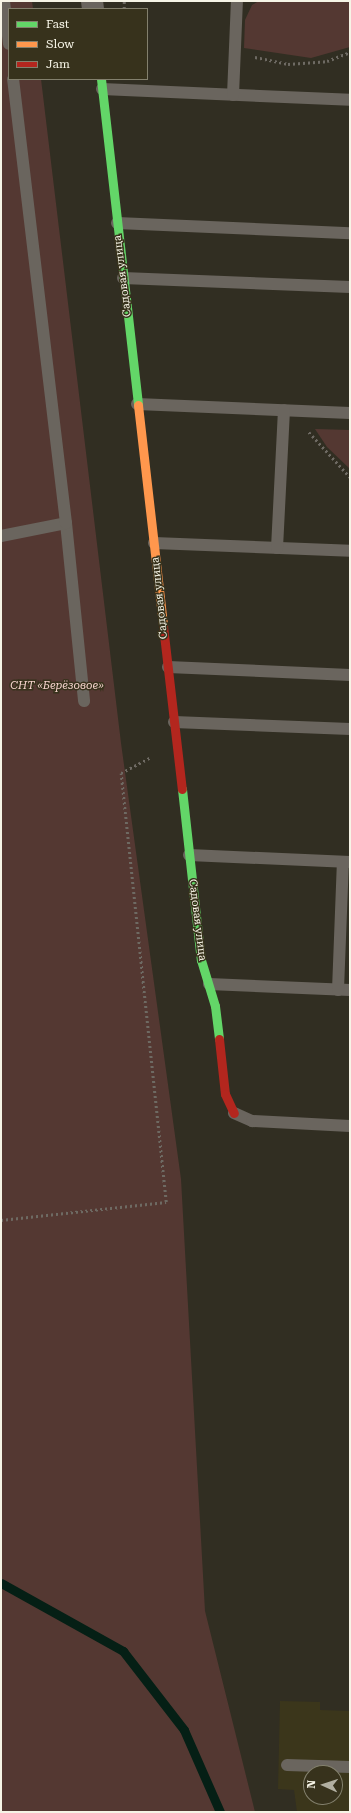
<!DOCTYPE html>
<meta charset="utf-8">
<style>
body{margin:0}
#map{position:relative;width:351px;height:1813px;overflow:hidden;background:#312e22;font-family:"Roboto Serif",serif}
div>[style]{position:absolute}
.built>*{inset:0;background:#3b361b}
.green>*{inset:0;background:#543832}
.stream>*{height:9px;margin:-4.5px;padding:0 4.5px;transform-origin:4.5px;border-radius:4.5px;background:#051f15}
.path>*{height:2.5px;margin-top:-1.25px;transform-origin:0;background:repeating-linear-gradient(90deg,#6e6a63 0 2px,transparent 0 5px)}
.lane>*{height:12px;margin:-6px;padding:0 6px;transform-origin:6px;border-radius:6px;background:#6a655e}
.street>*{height:22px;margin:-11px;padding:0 11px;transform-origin:11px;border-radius:11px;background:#6a655e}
.fast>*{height:9px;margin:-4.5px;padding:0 4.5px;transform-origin:4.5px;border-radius:4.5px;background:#63d668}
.slow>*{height:9px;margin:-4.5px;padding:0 4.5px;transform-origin:4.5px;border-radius:4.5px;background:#ff974d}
.jam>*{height:9px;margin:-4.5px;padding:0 4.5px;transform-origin:4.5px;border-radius:4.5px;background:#b3261e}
span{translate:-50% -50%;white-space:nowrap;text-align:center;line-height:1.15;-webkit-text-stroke:3px #37321c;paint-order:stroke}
.street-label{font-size:11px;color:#f6f4e6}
.park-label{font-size:11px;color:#f5d3cc;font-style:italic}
.frame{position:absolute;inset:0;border:2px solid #f6f4e6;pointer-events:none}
.legend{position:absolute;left:8px;top:8px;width:140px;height:72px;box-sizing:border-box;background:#37321c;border:1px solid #83806d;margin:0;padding:5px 7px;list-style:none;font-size:12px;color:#f6f4e6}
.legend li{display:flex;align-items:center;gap:8px;height:20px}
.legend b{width:20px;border:1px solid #83806d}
.north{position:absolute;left:303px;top:1765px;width:40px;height:40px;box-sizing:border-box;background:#37321c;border:1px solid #83806d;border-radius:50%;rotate:273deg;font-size:11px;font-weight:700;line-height:16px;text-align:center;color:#f6f4e6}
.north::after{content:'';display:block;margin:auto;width:14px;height:18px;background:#b1afa1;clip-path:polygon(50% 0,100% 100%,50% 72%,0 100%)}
</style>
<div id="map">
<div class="built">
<i style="clip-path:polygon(evenodd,280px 1701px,320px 1702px,320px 1710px,350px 1711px,350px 1812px,297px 1812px,294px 1790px,278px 1789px,280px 1701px,311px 1773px,335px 1773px,335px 1797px,311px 1797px,311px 1773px)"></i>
</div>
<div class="green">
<i style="clip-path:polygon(1px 1px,32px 1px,33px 9px,9px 9px,9px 79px,41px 79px,121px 743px,181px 1179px,205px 1611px,255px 1812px,1px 1812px)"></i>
<i style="clip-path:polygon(259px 1px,350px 1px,350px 47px,311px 58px,244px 48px,245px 20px,252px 5px)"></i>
<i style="clip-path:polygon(315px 429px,350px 430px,350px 469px,327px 447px)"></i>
</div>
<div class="stream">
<i style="left:1px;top:1583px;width:140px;rotate:29.1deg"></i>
<i style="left:123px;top:1651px;width:100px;rotate:52.3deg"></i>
<i style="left:184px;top:1730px;width:90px;rotate:66.3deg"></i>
</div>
<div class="path">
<i style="left:124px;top:9px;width:8px;rotate:-90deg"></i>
<i style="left:255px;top:57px;width:34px;rotate:12deg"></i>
<i style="left:288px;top:64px;width:39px;rotate:-4deg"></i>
<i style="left:327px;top:61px;width:25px;rotate:-21deg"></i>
<i style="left:309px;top:432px;width:61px;rotate:47.7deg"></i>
<i style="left:1px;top:1220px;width:166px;rotate:-6.2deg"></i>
<i style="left:166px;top:1202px;width:431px;rotate:-96deg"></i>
<i style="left:121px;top:773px;width:34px;rotate:-28deg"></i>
</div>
<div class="lane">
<i style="left:4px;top:1px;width:43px;rotate:83.4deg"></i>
<i style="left:102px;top:89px;width:248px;rotate:2.5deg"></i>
<i style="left:233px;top:95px;width:94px;rotate:-87.6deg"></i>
<i style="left:117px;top:223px;width:233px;rotate:2.5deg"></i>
<i style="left:123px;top:278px;width:227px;rotate:2.3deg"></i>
<i style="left:137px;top:404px;width:213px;rotate:2.4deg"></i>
<i style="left:66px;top:523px;width:179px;rotate:84.2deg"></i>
<i style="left:1px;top:536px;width:66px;rotate:-11.3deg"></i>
<i style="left:66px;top:523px;width:447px;rotate:-96.8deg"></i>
<i style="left:154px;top:543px;width:196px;rotate:2.3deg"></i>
<i style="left:277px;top:548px;width:138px;rotate:-87.1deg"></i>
<i style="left:168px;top:667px;width:182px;rotate:2.5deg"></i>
<i style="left:174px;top:722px;width:176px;rotate:2.3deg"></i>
<i style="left:189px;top:855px;width:161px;rotate:2.5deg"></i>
<i style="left:209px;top:984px;width:141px;rotate:2.4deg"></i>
<i style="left:338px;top:990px;width:128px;rotate:-87.8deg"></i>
<i style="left:234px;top:1113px;width:20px;rotate:24deg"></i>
<i style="left:252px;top:1121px;width:98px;rotate:2.9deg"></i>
<i style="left:287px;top:1765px;width:63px;rotate:1.8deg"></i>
</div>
<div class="street">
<i style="left:92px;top:1px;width:8px;rotate:83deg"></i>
</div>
<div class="fast">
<i style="left:101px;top:79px;width:328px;rotate:83.5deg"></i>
<i style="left:182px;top:789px;width:172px;rotate:83.7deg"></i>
<i style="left:201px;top:960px;width:48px;rotate:73.1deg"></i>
<i style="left:215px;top:1006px;width:33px;rotate:83deg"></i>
</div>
<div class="slow">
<i style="left:138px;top:405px;width:222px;rotate:83.5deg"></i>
</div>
<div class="jam">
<i style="left:163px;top:626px;width:164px;rotate:83.4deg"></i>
<i style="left:219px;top:1039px;width:55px;rotate:83.8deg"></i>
<i style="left:225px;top:1094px;width:21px;rotate:65deg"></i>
</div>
<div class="street-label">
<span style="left:123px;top:276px;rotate:-97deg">Садовая улица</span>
<span style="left:160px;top:598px;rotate:-96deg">Садовая улица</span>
<span style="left:197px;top:920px;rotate:83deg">Садовая улица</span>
</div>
<div class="park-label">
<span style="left:57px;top:686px">СНТ «Берёзовое»</span>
</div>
<div class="frame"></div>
<ul class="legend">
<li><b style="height:5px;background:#63d668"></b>Fast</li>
<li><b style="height:5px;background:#ff974d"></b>Slow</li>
<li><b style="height:5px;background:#b3261e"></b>Jam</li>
</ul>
<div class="north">N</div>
</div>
